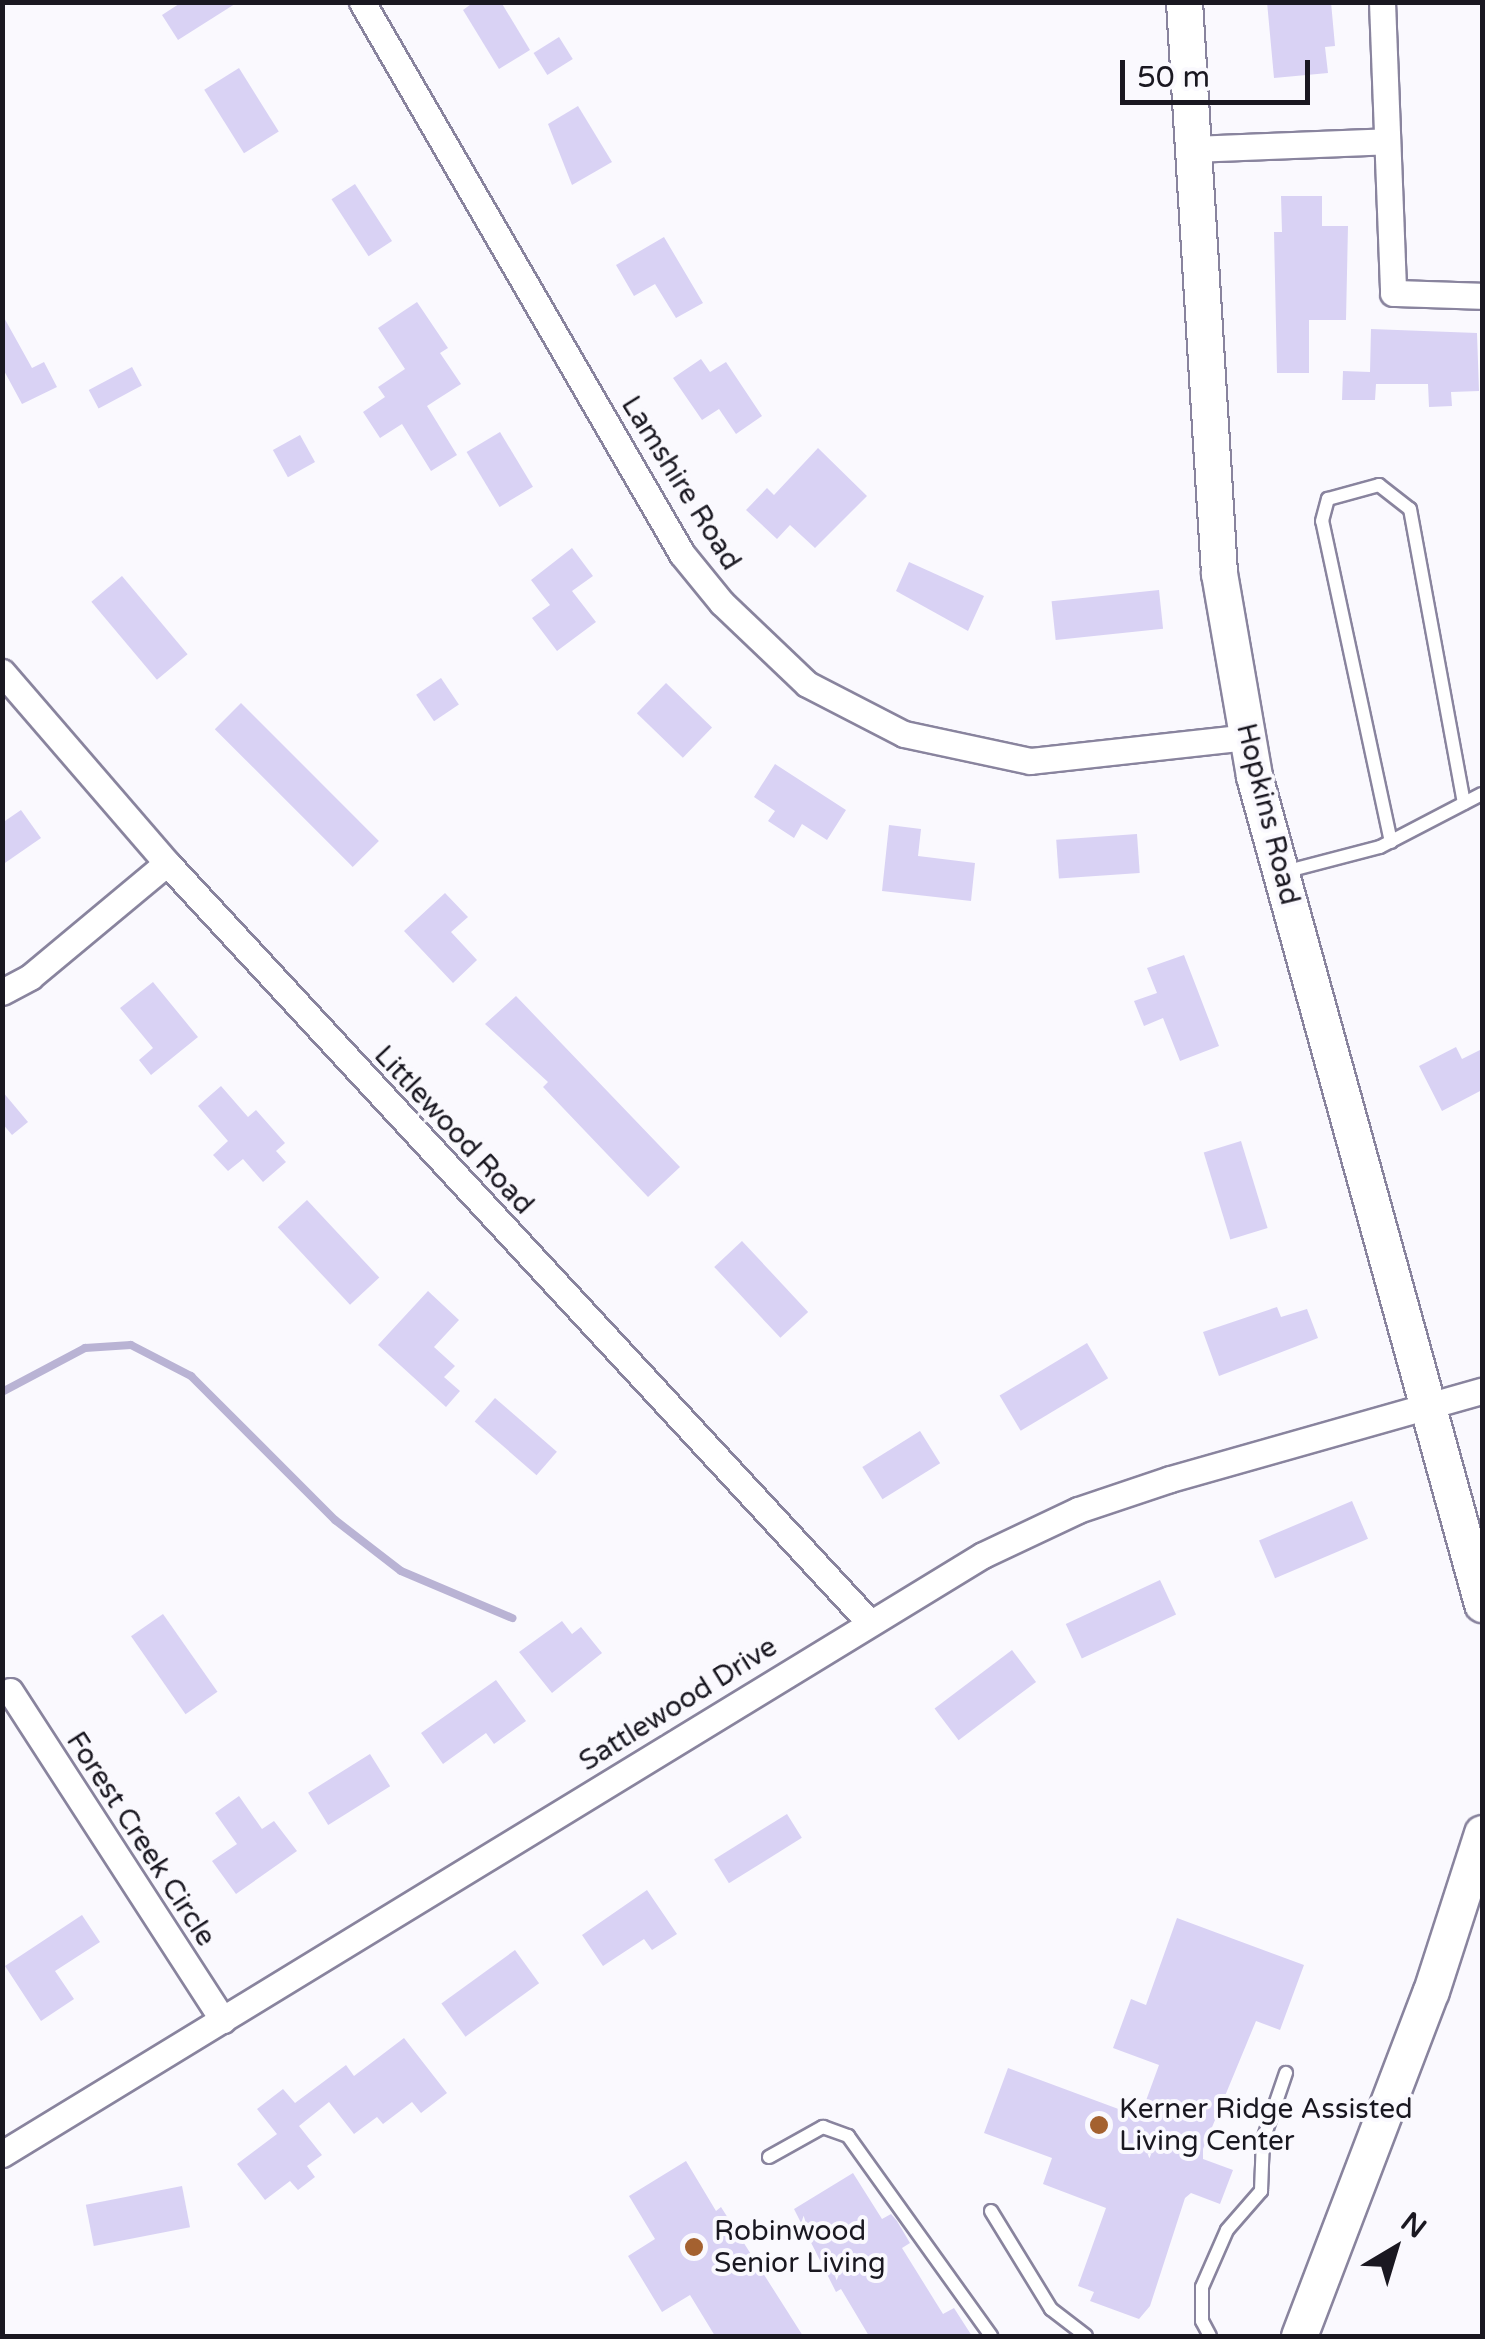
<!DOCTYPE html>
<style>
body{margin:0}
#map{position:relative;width:1485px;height:2339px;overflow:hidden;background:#faf9fe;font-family:"Varela Round",sans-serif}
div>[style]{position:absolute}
.stream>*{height:8px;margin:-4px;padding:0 4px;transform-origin:4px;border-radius:4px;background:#b9b3d4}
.building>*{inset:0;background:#d9d2f4;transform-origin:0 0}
.roads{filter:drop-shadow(2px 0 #89849e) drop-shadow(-2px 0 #89849e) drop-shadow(0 2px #89849e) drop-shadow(0 -2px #89849e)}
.lane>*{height:12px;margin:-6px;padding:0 6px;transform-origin:6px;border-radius:6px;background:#fff}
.street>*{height:25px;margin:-12.5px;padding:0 12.5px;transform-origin:12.5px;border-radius:12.5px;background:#fff}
.secondary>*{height:35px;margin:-17.5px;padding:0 17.5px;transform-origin:17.5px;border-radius:17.5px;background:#fff}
.dots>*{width:28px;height:28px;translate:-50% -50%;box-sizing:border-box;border:5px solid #faf9fe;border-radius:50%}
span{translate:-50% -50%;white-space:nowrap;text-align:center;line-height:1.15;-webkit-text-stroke:8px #faf9fe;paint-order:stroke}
.street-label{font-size:28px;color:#1a1821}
.poi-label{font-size:28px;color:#1a1821}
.left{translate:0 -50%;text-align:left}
.frame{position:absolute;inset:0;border:5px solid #1a1821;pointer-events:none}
.north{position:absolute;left:1345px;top:2199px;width:100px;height:100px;-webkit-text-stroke:8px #faf9fe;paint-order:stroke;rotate:38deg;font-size:28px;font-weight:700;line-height:40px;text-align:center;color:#1a1821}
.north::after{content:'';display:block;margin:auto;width:35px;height:45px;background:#1a1821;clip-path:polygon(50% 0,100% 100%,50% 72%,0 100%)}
.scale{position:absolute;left:1120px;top:60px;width:190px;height:45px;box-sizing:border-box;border:5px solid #1a1821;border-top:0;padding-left:12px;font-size:30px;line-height:35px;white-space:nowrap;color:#1a1821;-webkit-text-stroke:8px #faf9fe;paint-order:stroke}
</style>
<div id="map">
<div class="stream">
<i style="left:2px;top:1392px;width:94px;rotate:-27.9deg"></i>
<i style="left:85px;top:1348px;width:46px;rotate:-3.7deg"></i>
<i style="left:131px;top:1345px;width:68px;rotate:27.3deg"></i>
<i style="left:191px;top:1376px;width:204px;rotate:45deg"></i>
<i style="left:335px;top:1520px;width:83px;rotate:37.7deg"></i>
<i style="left:401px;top:1571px;width:121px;rotate:22.9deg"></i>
</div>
<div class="building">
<i style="clip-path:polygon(182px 2px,238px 2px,178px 40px,162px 15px)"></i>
<i style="clip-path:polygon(474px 2px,501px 2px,530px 50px,499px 69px,463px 10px)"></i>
<i style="clip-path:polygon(1267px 2px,1331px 2px,1335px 46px,1325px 47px,1328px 73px,1274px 78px)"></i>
<i style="left:559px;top:37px;width:26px;height:30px;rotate:58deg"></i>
<i style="left:239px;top:68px;width:75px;height:41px;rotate:58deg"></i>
<i style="clip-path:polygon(578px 106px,612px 162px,572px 185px,548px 124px)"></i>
<i style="left:355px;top:184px;width:68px;height:28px;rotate:57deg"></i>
<i style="clip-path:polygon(1281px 196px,1322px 196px,1322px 226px,1348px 226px,1346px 320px,1309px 320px,1309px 373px,1277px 373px,1274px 232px,1282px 232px)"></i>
<i style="clip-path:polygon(664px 237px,703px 303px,676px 318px,655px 284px,634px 296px,616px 265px)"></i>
<i style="clip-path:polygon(417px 302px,448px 348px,440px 353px,461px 384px,427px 406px,457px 455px,431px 471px,402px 424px,380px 438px,363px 412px,385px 397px,378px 387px,405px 369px,378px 328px)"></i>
<i style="clip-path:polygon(2px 314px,32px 368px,44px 362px,57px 387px,22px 404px,2px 367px)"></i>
<i style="clip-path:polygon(1371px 329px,1477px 333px,1479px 391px,1451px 392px,1452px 406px,1429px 407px,1428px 384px,1376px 384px,1375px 400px,1342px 400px,1343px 371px,1370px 372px)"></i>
<i style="clip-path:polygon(701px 359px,710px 372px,726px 362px,762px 416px,736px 434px,719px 409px,702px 420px,673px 378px)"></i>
<i style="left:132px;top:367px;width:21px;height:49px;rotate:62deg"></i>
<i style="left:500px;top:432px;width:64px;height:39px;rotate:59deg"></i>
<i style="left:300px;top:435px;width:31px;height:31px;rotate:61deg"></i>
<i style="clip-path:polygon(818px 448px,867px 496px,815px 548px,790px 525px,777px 539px,746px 510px,767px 488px,774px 495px)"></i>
<i style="clip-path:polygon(572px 548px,593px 576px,572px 591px,596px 622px,557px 651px,532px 618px,550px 605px,531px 580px)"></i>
<i style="clip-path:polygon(909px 562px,984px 596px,968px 631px,896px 591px)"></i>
<i style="left:122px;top:576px;width:102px;height:40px;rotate:50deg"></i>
<i style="left:1159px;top:590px;width:39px;height:108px;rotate:84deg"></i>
<i style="left:441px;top:678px;width:32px;height:30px;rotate:56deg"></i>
<i style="left:666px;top:683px;width:64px;height:42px;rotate:44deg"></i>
<i style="left:241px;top:703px;width:195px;height:37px;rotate:45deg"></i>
<i style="clip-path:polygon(775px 764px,846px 810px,827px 840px,802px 824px,794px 838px,768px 821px,775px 811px,754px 797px)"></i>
<i style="clip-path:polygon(21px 810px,41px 838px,2px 865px,2px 823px)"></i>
<i style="clip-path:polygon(889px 825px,921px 829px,918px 856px,975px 863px,971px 901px,882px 891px)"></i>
<i style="left:1137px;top:834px;width:39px;height:81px;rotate:86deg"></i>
<i style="clip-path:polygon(445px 893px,468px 917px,451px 932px,477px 960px,453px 983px,404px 931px)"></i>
<i style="clip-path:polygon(1184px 955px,1219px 1046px,1180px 1061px,1163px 1018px,1144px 1026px,1134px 1001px,1157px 993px,1147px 968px)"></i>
<i style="clip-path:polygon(153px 982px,198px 1037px,151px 1075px,139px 1060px,153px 1048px,120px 1008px)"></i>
<i style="clip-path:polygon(516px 996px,680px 1167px,648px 1197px,543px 1087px,548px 1082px,485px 1024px)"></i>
<i style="clip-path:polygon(1456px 1047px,1462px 1059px,1482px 1049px,1482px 1090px,1442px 1111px,1419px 1066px)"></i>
<i style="clip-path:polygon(221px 1086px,248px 1117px,256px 1110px,285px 1143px,276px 1151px,286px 1162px,263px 1182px,243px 1159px,228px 1171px,213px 1155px,228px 1141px,198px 1106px)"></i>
<i style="clip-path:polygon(2px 1091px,28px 1122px,12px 1135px,2px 1123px)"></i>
<i style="left:1241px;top:1141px;width:91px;height:39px;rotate:73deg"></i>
<i style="left:307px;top:1200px;width:106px;height:40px;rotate:47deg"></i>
<i style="left:742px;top:1241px;width:97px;height:38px;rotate:47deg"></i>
<i style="clip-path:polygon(428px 1291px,459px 1320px,434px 1347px,455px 1366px,444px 1377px,460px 1391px,446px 1407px,378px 1345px)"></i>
<i style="clip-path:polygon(1277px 1307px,1281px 1317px,1307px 1309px,1318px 1338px,1219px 1376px,1203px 1332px)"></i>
<i style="left:1087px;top:1343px;width:41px;height:102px;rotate:59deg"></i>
<i style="left:495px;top:1398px;width:82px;height:31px;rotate:41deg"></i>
<i style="left:920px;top:1431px;width:38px;height:68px;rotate:58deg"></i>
<i style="left:1352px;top:1501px;width:41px;height:101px;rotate:67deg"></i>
<i style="left:1160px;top:1580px;width:38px;height:104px;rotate:65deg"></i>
<i style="left:163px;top:1614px;width:95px;height:39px;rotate:55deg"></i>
<i style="clip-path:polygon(562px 1621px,572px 1634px,581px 1627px,602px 1653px,552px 1693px,519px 1652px)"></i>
<i style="left:1012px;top:1650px;width:40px;height:97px;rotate:53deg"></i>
<i style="clip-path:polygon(496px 1680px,526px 1721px,494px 1744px,486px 1733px,443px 1764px,421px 1733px)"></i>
<i style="left:370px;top:1754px;width:38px;height:73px;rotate:58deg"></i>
<i style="clip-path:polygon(239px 1796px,262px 1829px,274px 1821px,297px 1851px,236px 1894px,212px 1861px,237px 1844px,215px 1813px)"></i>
<i style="left:787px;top:1814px;width:28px;height:86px;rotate:58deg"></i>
<i style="clip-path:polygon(647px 1890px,677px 1934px,652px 1950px,644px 1939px,603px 1966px,582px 1935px)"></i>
<i style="clip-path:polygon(82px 1915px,100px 1942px,55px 1971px,74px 1999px,41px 2021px,5px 1966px)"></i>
<i style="clip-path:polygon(1177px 1918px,1304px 1965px,1280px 2030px,1256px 2021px,1203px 2149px,1203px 2159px,1233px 2170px,1220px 2204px,1191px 2193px,1185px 2198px,1150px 2306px,1139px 2319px,1090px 2301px,1094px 2292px,1078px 2286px,1106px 2208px,1043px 2184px,1052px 2158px,984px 2133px,1008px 2068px,1140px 2117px,1159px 2065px,1113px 2048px,1131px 1999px,1146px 2005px)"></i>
<i style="left:515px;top:1950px;width:41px;height:91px;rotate:54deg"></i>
<i style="clip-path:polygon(404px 2038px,447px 2093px,421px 2113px,412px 2102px,383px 2124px,377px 2117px,354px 2134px,329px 2102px,299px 2126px,322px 2155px,307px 2166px,315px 2177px,298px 2190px,290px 2181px,265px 2200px,237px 2164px,277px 2134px,257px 2109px,283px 2089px,295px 2103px,346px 2065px,354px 2076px)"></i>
<i style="clip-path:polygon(686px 2161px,716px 2211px,721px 2207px,803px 2336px,715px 2336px,690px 2295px,662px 2312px,628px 2256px,655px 2239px,629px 2196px)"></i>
<i style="clip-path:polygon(853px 2173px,882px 2219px,891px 2214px,897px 2221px,910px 2243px,902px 2248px,943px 2314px,954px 2308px,972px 2336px,869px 2336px,841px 2289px,836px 2292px,794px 2209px)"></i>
<i style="left:182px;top:2186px;width:42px;height:98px;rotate:79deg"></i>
</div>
<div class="roads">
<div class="lane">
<i style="left:1391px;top:842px;width:328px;rotate:-102.1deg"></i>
<i style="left:1322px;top:521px;width:23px;rotate:-75deg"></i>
<i style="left:1328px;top:499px;width:53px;rotate:-15.4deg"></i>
<i style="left:1379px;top:485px;width:39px;rotate:38deg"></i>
<i style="left:1410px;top:509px;width:299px;rotate:79.6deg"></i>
<i style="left:1284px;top:872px;width:99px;rotate:-14.6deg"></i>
<i style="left:1380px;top:847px;width:115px;rotate:-27.5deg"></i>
<i style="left:769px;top:2157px;width:62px;rotate:-29.1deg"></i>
<i style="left:823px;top:2127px;width:27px;rotate:20deg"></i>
<i style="left:848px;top:2136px;width:246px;rotate:54.4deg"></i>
<i style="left:991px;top:2211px;width:115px;rotate:58.5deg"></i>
<i style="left:1051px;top:2309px;width:44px;rotate:37.6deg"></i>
<i style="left:1210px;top:2336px;width:17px;rotate:-118deg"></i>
<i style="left:1202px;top:2321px;width:34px;rotate:-90deg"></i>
<i style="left:1202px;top:2287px;width:62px;rotate:-66.3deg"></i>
<i style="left:1227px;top:2230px;width:52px;rotate:-48.9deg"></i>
<i style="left:1261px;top:2191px;width:51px;rotate:-87.8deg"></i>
<i style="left:1263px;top:2140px;width:71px;rotate:-71.1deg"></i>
</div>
<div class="street">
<i style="left:362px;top:2px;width:638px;rotate:59.9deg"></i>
<i style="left:682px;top:554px;width:63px;rotate:50.8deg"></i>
<i style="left:722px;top:603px;width:117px;rotate:43.6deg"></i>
<i style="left:807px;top:684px;width:109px;rotate:27.3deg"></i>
<i style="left:904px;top:734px;width:129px;rotate:12.1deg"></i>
<i style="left:1030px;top:761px;width:217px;rotate:-6.3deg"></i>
<i style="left:1382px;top:2px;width:291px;rotate:87.8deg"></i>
<i style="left:1393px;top:293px;width:89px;rotate:1.9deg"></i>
<i style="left:1192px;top:149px;width:195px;rotate:-2.3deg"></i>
<i style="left:2px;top:672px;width:252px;rotate:49.2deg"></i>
<i style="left:167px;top:863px;width:1034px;rotate:47.23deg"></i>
<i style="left:2px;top:992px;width:32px;rotate:-28deg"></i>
<i style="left:30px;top:977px;width:178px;rotate:-39.8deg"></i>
<i style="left:10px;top:1691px;width:392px;rotate:57.1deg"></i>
<i style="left:2px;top:2154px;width:1149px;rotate:-31.41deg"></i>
<i style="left:983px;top:1555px;width:105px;rotate:-25.3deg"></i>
<i style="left:1078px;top:1510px;width:97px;rotate:-18.6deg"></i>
<i style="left:1170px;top:1479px;width:324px;rotate:-15.8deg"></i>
</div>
<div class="secondary">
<i style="left:1184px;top:2px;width:572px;rotate:86.49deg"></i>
<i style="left:1219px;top:573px;width:206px;rotate:80.2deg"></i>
<i style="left:1254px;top:776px;width:859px;rotate:74.6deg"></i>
<i style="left:1299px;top:2336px;width:369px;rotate:-69.1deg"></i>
<i style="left:1431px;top:1991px;width:166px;rotate:-72.1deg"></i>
</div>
</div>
<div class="dots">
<i style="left:1099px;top:2125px;background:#a46130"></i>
<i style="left:694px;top:2247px;background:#a46130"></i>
</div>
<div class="street-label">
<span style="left:681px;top:483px;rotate:58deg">Lamshire Road</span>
<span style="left:1268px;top:814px;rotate:76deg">Hopkins Road</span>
<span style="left:454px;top:1130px;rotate:47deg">Littlewood Road</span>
<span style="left:678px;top:1704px;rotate:-32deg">Sattlewood Drive</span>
<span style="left:141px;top:1839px;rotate:57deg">Forest Creek Circle</span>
</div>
<div class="poi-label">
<span class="left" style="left:1119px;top:2125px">Kerner Ridge Assisted<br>Living Center</span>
<span class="left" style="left:714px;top:2247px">Robinwood<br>Senior Living</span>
</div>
<div class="frame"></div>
<div class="north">N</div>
<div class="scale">50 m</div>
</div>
